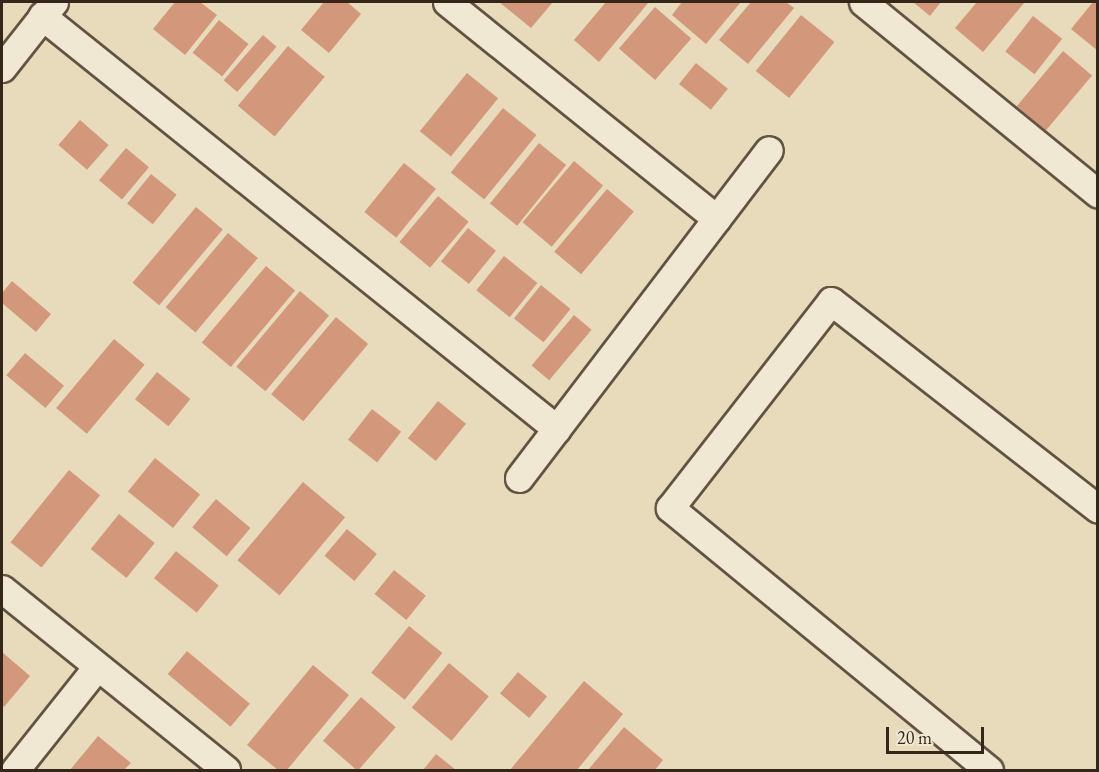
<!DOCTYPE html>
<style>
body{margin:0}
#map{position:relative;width:1099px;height:772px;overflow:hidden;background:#e8dbbb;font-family:"EB Garamond",serif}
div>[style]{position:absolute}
.building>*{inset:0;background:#d3987c;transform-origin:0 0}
.roads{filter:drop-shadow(2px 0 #625342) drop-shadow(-2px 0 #625342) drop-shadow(0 2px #625342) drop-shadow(0 -2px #625342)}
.street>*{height:27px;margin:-13.5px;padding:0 13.5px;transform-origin:13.5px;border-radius:13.5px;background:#f0e8d3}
span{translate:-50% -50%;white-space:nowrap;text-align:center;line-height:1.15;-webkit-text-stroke:4.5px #f0e8d3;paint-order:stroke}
.frame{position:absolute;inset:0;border:3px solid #35261a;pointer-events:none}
.scale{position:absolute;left:886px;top:727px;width:98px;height:27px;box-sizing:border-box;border:3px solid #35261a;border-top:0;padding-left:8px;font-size:18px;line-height:21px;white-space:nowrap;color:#35261a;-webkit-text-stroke:4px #f0e8d3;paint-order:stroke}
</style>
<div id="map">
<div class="building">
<i style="clip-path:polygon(175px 2px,200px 2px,217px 15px,185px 55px,153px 29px)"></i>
<i style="clip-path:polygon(324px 2px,347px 2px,361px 14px,329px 53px,301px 30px)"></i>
<i style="clip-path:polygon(499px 2px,553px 2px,531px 28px)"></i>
<i style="clip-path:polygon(606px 2px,649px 2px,599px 62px,574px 40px)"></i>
<i style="clip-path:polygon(682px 2px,741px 2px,706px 44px,672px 15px)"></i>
<i style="clip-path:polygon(751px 2px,786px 2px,794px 8px,748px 64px,719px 40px)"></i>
<i style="clip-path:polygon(913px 2px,941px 2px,930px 16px)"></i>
<i style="clip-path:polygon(977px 2px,1025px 2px,983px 52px,955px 28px)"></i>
<i style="clip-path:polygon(1093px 2px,1098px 2px,1098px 51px,1071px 29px)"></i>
<i style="left:655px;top:7px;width:48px;height:55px;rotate:41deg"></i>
<i style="left:801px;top:15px;width:43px;height:72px;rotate:39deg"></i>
<i style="left:1033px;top:16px;width:37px;height:45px;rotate:38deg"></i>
<i style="left:219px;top:20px;width:38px;height:42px;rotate:39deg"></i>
<i style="left:263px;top:35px;width:18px;height:60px;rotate:41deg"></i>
<i style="left:288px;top:46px;width:48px;height:78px;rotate:40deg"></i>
<i style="left:1063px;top:51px;width:38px;height:72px;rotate:40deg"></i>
<i style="left:696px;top:63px;width:41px;height:27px;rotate:39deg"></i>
<i style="left:467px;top:73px;width:40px;height:75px;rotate:39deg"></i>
<i style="left:503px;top:108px;width:43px;height:83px;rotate:39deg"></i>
<i style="left:80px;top:120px;width:38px;height:33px;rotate:41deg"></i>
<i style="left:539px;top:143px;width:35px;height:78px;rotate:39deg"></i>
<i style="left:126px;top:148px;width:30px;height:42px;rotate:40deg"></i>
<i style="left:574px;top:161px;width:38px;height:80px;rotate:40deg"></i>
<i style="left:404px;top:163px;width:41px;height:63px;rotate:39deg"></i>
<i style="left:151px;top:174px;width:33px;height:38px;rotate:39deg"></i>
<i style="left:607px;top:189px;width:35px;height:82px;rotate:40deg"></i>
<i style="left:438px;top:196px;width:40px;height:60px;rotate:40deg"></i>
<i style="left:196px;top:207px;width:35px;height:99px;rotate:40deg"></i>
<i style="left:468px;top:228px;width:36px;height:43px;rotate:39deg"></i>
<i style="left:228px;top:233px;width:39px;height:97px;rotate:40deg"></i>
<i style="left:504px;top:256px;width:43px;height:44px;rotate:39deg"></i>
<i style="left:266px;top:266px;width:38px;height:100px;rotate:40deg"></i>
<i style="clip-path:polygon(12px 281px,51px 314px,36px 332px,2px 303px,2px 293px)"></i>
<i style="left:541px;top:285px;width:38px;height:43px;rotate:39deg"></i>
<i style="left:300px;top:291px;width:38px;height:99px;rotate:40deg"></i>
<i style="left:574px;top:315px;width:23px;height:66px;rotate:40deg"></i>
<i style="left:336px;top:317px;width:42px;height:101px;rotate:40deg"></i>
<i style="left:114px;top:339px;width:40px;height:90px;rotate:40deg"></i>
<i style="left:25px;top:353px;width:51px;height:29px;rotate:40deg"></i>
<i style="left:157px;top:372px;width:43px;height:35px;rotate:39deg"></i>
<i style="left:438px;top:401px;width:36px;height:48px;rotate:39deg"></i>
<i style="left:372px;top:409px;width:37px;height:39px;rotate:38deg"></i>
<i style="left:155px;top:458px;width:58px;height:43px;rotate:39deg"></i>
<i style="left:69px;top:470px;width:40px;height:93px;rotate:39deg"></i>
<i style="left:303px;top:482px;width:55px;height:102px;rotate:40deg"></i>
<i style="left:216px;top:499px;width:45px;height:37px;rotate:40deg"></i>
<i style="left:119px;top:514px;width:46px;height:45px;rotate:39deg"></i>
<i style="left:347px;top:529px;width:39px;height:35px;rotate:40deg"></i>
<i style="left:176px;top:551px;width:55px;height:35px;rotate:39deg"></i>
<i style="left:394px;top:570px;width:41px;height:31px;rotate:39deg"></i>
<i style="left:409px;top:626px;width:43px;height:60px;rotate:39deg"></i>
<i style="left:187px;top:651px;width:82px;height:30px;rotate:40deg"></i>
<i style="clip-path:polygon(2px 652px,30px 676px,4px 707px,2px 705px)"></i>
<i style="left:449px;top:663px;width:52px;height:58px;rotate:40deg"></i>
<i style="clip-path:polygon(313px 665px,349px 695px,287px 770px,278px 770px,247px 745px)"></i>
<i style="left:518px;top:672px;width:38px;height:28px;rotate:40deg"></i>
<i style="clip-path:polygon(584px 681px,623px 714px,577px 770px,510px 770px)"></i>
<i style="left:361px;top:697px;width:46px;height:58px;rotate:41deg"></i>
<i style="clip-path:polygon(624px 727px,663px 760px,655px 770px,588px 770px)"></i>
<i style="clip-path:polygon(98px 736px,131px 763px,124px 770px,70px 770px)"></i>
<i style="clip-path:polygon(436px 754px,456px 770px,423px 770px)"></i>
</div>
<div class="roads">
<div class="street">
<i style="left:447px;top:2px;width:346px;rotate:38.8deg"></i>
<i style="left:863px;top:2px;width:303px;rotate:39.2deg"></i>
<i style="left:42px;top:16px;width:660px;rotate:38.73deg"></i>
<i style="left:2px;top:68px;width:84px;rotate:-51.8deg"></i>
<i style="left:519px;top:478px;width:412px;rotate:-52.7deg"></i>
<i style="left:2px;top:589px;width:288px;rotate:38.9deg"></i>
<i style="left:15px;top:770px;width:132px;rotate:-51.5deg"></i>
<i style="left:989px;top:770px;width:413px;rotate:-140.6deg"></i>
<i style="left:670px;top:508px;width:262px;rotate:-52.1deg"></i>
<i style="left:831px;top:301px;width:338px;rotate:37.9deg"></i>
</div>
</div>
<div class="frame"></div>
<div class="scale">20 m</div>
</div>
